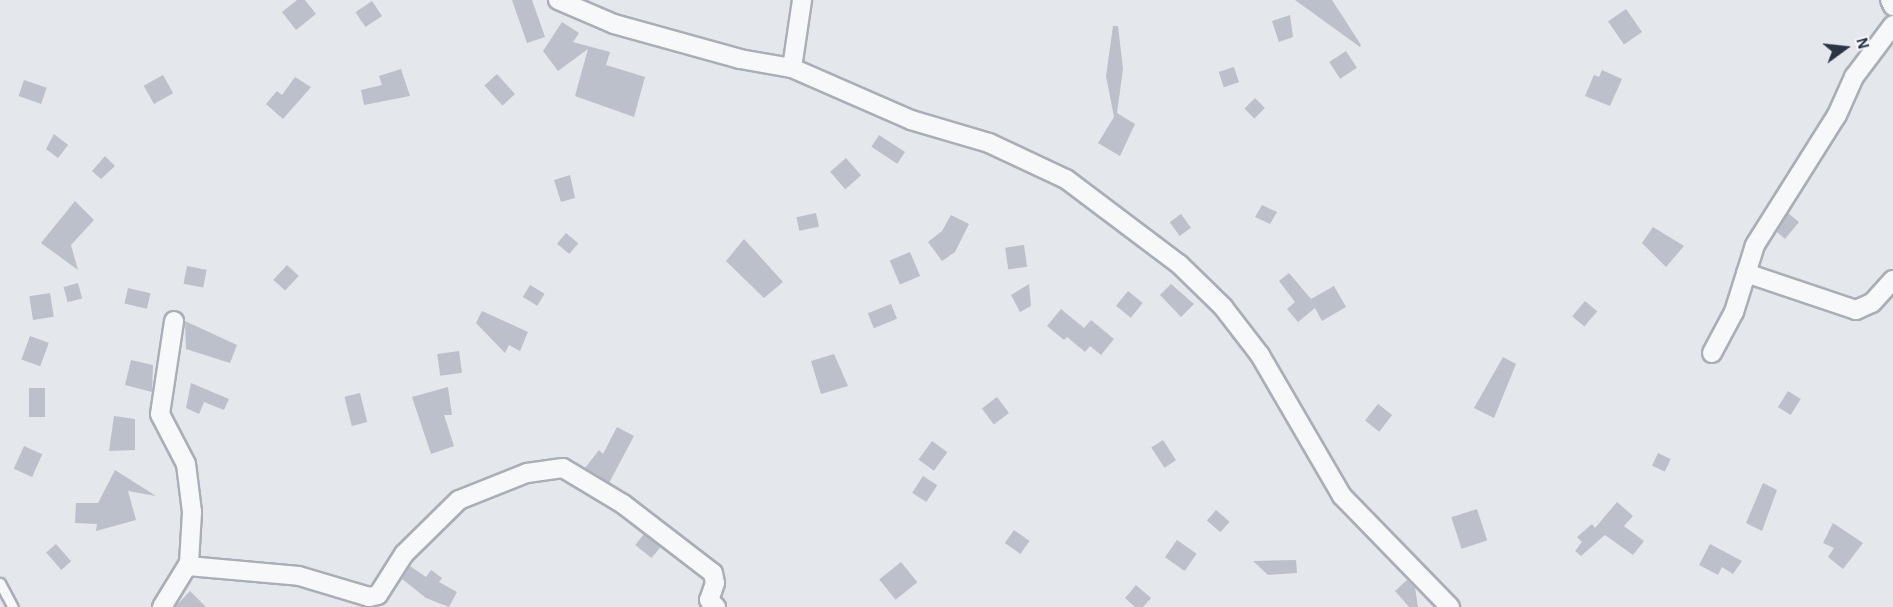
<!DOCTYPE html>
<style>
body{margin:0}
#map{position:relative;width:1893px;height:607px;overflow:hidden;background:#e4e7ec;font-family:"Alegreya Sans",sans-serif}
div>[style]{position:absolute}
.building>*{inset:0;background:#bbc0ca;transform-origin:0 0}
.roads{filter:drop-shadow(2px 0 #a9aeb7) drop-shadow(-2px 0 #a9aeb7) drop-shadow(0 2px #a9aeb7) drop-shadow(0 -2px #a9aeb7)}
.lane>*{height:9px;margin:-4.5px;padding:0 4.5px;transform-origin:4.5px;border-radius:4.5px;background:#f7f8fa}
.street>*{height:18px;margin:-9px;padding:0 9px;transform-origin:9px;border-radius:9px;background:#f7f8fa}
span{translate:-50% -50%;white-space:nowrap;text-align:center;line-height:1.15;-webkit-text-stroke:5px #f4f6f9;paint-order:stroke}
.north{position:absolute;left:1815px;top:18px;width:60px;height:60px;-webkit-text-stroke:4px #f4f6f9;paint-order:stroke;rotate:75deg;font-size:16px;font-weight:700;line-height:24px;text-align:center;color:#2b3445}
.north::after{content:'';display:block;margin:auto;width:21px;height:27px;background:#2b3445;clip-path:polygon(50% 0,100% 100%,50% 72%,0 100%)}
</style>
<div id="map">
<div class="building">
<i style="clip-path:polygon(297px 0,305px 0,316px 14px,296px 30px,282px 12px)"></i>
<i style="clip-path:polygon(512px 0,532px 0,545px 37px,527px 43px)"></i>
<i style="clip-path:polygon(1295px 0,1332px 0,1361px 45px,1360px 47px)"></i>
<i style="left:372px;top:1px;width:18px;height:20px;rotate:56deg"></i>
<i style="left:1626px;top:9px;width:28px;height:22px;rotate:55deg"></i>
<i style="clip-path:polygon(1290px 15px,1293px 37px,1279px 42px,1272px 21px)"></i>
<i style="clip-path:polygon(562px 22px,579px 33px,573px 42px,610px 52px,606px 65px,645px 77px,634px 117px,575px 96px,588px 49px,558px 71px,543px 51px)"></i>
<i style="clip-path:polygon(1113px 26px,1118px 26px,1123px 69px,1117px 113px,1135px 124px,1120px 156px,1098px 143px,1114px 117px,1106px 76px)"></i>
<i style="left:1346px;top:51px;width:20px;height:20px;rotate:57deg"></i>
<i style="left:1234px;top:67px;width:16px;height:16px;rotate:72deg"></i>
<i style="clip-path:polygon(401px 69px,410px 96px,364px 105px,361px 90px,382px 85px,379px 76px)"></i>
<i style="clip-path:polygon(1602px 70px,1622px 79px,1610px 106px,1585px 96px,1594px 75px,1599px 77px)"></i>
<i style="left:497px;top:74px;width:27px;height:17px;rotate:48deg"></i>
<i style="left:163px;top:75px;width:21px;height:22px;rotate:61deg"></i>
<i style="clip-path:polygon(295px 77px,311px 87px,283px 119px,266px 104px,277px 91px,282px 95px)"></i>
<i style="left:24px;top:80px;width:24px;height:17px;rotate:19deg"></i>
<i style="left:1255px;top:98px;width:14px;height:15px;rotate:45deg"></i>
<i style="clip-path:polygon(54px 134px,68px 145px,58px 158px,46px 149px)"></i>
<i style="left:879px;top:135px;width:31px;height:14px;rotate:33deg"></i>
<i style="clip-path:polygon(105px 156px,115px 166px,101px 179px,92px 171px)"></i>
<i style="left:846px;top:158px;width:23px;height:21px;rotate:49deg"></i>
<i style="clip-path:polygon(570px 175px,575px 198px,561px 202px,554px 180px)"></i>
<i style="clip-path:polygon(75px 201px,94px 220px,71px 245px,78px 270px,41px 243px)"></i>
<i style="clip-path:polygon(1262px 205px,1277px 212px,1270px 224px,1255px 217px)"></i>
<i style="left:816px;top:213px;width:14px;height:20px;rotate:78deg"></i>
<i style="clip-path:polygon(1788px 213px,1799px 222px,1785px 239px,1777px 232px)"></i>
<i style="left:1181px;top:214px;width:17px;height:14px;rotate:54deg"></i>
<i style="clip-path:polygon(951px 215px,969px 224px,955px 252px,942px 261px,928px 242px,942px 231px)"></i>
<i style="clip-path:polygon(1653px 227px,1684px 246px,1666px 267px,1642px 243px)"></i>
<i style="left:566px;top:233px;width:16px;height:14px;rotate:40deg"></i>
<i style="clip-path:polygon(744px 239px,783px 282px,764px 298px,726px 261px)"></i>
<i style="left:1024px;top:245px;width:22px;height:19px;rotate:82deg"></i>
<i style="left:910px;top:252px;width:26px;height:22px;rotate:67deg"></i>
<i style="left:287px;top:265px;width:16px;height:20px;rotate:43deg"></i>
<i style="left:187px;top:266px;width:20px;height:18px;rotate:11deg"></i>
<i style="clip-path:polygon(1289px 273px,1311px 299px,1334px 286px,1346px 307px,1322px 321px,1315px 308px,1298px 322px,1287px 309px,1295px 302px,1279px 281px)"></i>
<i style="left:78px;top:283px;width:16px;height:15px;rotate:75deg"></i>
<i style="clip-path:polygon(1029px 284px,1031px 306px,1020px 312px,1011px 295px)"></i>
<i style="clip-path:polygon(1171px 284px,1194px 304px,1181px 317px,1160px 295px)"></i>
<i style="left:530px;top:285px;width:17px;height:14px;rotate:31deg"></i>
<i style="left:128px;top:288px;width:23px;height:16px;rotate:13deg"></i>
<i style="left:1128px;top:291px;width:19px;height:19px;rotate:39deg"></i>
<i style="left:50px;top:293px;width:24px;height:21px;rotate:81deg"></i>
<i style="left:1585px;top:301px;width:16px;height:20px;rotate:40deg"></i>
<i style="left:891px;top:304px;width:16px;height:25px;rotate:68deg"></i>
<i style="clip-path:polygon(1061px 309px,1084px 328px,1091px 320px,1114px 339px,1101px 355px,1090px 346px,1085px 352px,1067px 337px,1064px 340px,1047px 326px)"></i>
<i style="clip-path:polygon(482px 311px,528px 332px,520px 351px,509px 345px,505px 353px,476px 323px)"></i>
<i style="clip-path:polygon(185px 321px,237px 345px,230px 363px,186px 349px)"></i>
<i style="left:30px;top:336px;width:20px;height:25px;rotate:20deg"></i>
<i style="left:459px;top:351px;width:22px;height:22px;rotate:82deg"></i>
<i style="clip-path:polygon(834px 354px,848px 386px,821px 394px,811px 361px)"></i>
<i style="clip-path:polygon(1503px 357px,1516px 364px,1494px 418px,1474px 408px)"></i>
<i style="clip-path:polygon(131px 360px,153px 365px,152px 392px,125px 385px)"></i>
<i style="clip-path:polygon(191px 383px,229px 399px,224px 410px,204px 402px,199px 414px,186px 408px)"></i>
<i style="clip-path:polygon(448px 387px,452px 415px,444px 415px,454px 446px,431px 454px,412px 397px)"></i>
<i style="left:29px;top:388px;width:16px;height:29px"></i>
<i style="left:1788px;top:391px;width:15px;height:19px;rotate:32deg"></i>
<i style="left:360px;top:393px;width:30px;height:16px;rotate:76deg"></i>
<i style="left:997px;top:397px;width:20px;height:19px;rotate:53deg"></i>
<i style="left:1378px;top:404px;width:18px;height:21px;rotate:38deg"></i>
<i style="clip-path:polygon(114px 416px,135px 419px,135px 450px,109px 451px)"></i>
<i style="clip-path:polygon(617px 427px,634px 436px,609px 483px,585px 468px,599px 450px,603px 454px)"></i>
<i style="left:1163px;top:440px;width:24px;height:14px;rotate:57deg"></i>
<i style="left:932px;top:441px;width:19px;height:23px;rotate:36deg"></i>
<i style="left:24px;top:446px;width:20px;height:25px;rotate:24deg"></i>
<i style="left:1658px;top:453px;width:14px;height:14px;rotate:25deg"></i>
<i style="clip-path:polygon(115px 470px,156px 496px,128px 491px,136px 520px,96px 531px,97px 524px,75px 523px,76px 503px,98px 503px)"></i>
<i style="left:923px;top:476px;width:17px;height:20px;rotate:33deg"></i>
<i style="clip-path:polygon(1763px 483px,1777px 490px,1762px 531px,1746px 523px)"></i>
<i style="clip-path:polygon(1617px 502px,1633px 516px,1624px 526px,1644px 541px,1633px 555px,1605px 535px,1581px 556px,1575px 551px,1582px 542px,1577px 537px,1592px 524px,1595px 528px)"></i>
<i style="left:1477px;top:509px;width:33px;height:27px;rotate:72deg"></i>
<i style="left:1216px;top:510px;width:18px;height:14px;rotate:41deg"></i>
<i style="clip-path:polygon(1833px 523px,1863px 543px,1843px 569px,1828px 557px,1834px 548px,1823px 543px)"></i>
<i style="left:1014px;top:530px;width:19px;height:16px;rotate:35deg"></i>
<i style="left:644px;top:534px;width:21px;height:14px;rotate:39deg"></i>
<i style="left:1177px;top:540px;width:24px;height:21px;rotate:35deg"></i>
<i style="left:56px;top:544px;width:23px;height:13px;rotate:49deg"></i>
<i style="clip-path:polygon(1710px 544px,1742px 561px,1733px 574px,1722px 567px,1718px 575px,1699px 565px)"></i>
<i style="clip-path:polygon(1296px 560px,1297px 573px,1268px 575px,1253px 561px)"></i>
<i style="left:901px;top:562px;width:26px;height:28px;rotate:51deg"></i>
<i style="clip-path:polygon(410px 566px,426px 577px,431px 570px,442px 578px,439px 582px,457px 592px,449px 607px,426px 598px,402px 579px)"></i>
<i style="clip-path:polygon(1407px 580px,1415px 588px,1418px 607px,1409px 607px,1395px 591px)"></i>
<i style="clip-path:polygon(1136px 585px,1151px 598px,1143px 607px,1135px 607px,1125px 598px)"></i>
<i style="clip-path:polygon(190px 591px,206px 607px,175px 607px)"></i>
</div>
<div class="roads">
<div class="lane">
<i style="left:0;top:583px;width:27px;rotate:62deg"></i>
</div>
<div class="street">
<i style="left:558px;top:0;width:61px;rotate:23.2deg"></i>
<i style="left:614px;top:24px;width:131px;rotate:15.5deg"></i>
<i style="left:740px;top:59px;width:53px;rotate:9.8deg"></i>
<i style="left:792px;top:68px;width:130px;rotate:23.6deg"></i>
<i style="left:911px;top:120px;width:81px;rotate:16.4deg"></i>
<i style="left:989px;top:143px;width:85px;rotate:25.1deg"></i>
<i style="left:1066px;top:179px;width:141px;rotate:37deg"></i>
<i style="left:1179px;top:264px;width:62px;rotate:44.3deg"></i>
<i style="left:1223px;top:307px;width:61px;rotate:52.4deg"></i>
<i style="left:1260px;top:355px;width:163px;rotate:59.8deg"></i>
<i style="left:1342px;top:496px;width:155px;rotate:45.8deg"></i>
<i style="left:1890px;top:0;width:7px;rotate:63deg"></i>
<i style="left:792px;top:68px;width:69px;rotate:-81.6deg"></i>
<i style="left:1746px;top:273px;width:116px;rotate:18.6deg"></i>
<i style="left:1856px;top:310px;width:17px;rotate:-24deg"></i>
<i style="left:1872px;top:303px;width:31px;rotate:-48deg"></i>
<i style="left:1712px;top:353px;width:47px;rotate:-61.8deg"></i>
<i style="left:1734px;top:312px;width:70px;rotate:-72.6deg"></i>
<i style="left:1755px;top:245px;width:154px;rotate:-57.8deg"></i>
<i style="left:1837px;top:115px;width:42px;rotate:-65.9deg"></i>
<i style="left:1854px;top:77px;width:65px;rotate:-53.1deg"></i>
<i style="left:188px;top:566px;width:111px;rotate:5.1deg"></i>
<i style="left:299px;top:576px;width:73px;rotate:16.7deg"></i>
<i style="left:369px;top:597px;width:9px;rotate:-13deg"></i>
<i style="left:378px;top:595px;width:49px;rotate:-57.6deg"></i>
<i style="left:404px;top:554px;width:77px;rotate:-44.5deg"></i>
<i style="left:459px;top:500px;width:73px;rotate:-21.7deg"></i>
<i style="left:527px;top:473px;width:36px;rotate:-8deg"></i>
<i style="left:563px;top:468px;width:70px;rotate:31deg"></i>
<i style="left:623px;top:504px;width:113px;rotate:37.5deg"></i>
<i style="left:713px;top:573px;width:10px;rotate:79deg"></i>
<i style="left:715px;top:583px;width:18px;rotate:109deg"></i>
<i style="left:709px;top:600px;width:10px;rotate:45deg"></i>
<i style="left:162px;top:607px;width:52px;rotate:-58.5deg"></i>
<i style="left:189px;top:563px;width:51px;rotate:-86.6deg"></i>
<i style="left:192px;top:512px;width:48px;rotate:-97.1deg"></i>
<i style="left:186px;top:464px;width:56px;rotate:-117.5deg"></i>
<i style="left:160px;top:414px;width:94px;rotate:-81.4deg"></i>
</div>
</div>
<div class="north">N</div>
</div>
